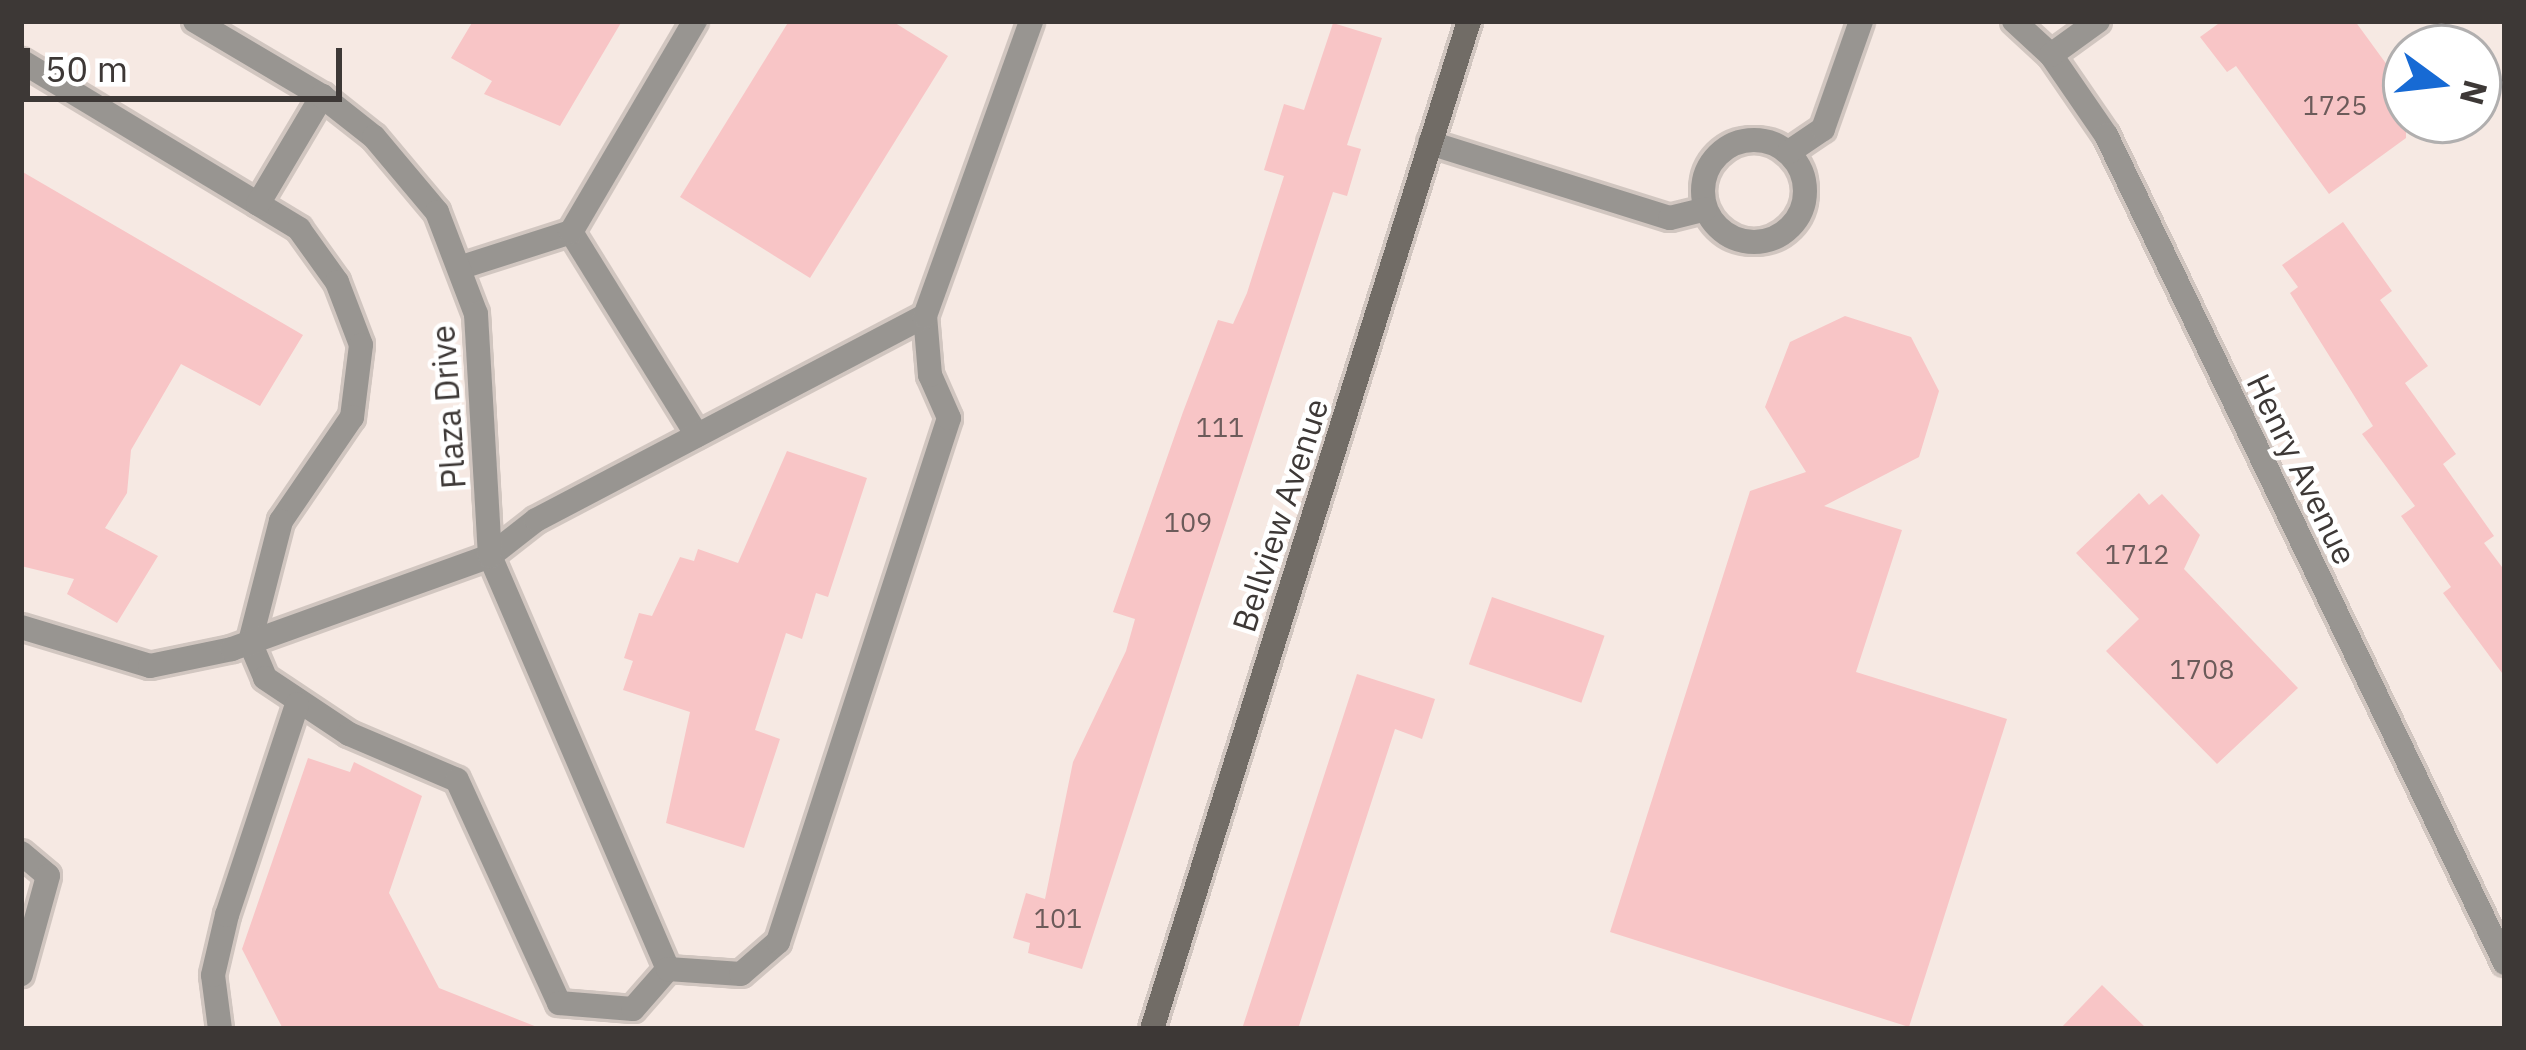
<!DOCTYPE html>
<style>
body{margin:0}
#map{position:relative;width:2526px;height:1050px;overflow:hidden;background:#f6e9e3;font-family:"IBM Plex Sans",sans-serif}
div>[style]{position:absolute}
.building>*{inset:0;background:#f8c5c6;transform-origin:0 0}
.roads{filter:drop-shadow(3px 0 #d1c6c0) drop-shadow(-3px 0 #d1c6c0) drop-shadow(0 3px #d1c6c0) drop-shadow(0 -3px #d1c6c0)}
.lane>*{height:24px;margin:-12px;padding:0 12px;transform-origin:12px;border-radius:12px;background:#989591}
.lane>.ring{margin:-12px;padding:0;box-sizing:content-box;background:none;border:24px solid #989591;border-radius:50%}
.street>*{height:24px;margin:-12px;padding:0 12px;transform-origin:12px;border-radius:12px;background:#989591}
.secondary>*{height:24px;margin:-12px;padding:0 12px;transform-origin:12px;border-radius:12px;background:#716c66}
span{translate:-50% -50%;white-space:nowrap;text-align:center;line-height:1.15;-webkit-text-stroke:9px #fff;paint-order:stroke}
.number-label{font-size:27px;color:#6c5b5a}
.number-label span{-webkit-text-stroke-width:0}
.street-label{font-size:33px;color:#3d3836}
.frame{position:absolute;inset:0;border:24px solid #3d3836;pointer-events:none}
.north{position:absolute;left:2382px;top:24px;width:120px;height:120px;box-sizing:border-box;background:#fff;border:3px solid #b1afaf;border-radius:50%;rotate:105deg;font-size:33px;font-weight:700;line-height:48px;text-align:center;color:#3d3836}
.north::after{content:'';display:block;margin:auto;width:42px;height:54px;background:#176ad4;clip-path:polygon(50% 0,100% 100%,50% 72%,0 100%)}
.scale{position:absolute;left:24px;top:48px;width:318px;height:54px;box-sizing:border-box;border:6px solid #3d3836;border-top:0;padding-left:15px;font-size:36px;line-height:42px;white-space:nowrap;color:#3d3836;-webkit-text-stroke:9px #fff;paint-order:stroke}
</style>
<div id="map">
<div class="building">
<i style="clip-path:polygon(473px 21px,622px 21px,560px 126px,484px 94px,492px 81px,451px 58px)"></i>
<i style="clip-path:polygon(789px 21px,892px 21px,948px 56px,810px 278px,680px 197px)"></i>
<i style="clip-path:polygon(2222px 21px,2355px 21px,2406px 91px,2406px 138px,2329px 194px,2236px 66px,2227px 72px,2200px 37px)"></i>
<i style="clip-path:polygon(1333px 23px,1382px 38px,1347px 145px,1361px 149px,1347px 196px,1333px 192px,1082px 969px,1028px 953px,1030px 943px,1013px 938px,1026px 893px,1045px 899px,1073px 762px,1126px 651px,1135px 619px,1113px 612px,1183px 412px,1218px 320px,1233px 324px,1247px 293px,1284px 176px,1264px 170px,1284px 104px,1304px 110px)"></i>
<i style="clip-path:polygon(21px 171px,303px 335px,260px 406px,181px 364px,131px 450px,127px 493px,105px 528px,158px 556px,117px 623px,67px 594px,74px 579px,21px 566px)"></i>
<i style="clip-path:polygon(2343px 222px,2392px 291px,2380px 300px,2428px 366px,2405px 383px,2456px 454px,2443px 464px,2494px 536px,2484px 543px,2505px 571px,2505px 677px,2443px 593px,2451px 587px,2401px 516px,2415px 506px,2362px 434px,2373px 426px,2290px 293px,2298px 287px,2282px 265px)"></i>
<i style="clip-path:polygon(1845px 316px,1911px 337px,1939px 391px,1919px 457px,1824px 506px,1902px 530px,1856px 672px,2007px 719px,1909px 1027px,1610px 932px,1750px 491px,1806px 472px,1765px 407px,1790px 342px)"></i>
<i style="clip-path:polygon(787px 451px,867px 478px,828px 597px,816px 593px,802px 639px,786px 633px,755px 730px,780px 739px,744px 848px,666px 823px,690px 712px,623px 690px,633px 661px,624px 658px,639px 613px,652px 616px,680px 557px,694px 561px,698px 549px,738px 563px)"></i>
<i style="clip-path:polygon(2139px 493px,2149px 505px,2162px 494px,2200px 535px,2184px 569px,2298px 688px,2217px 764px,2106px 651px,2139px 619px,2076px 553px)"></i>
<i style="left:1492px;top:597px;width:119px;height:71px;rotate:19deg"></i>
<i style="clip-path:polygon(1357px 674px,1435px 699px,1422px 739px,1395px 729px,1298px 1029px,1242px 1029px)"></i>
<i style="clip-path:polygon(308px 758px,350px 772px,354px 762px,422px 796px,389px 893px,439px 988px,542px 1029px,283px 1029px,242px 949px)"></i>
<i style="clip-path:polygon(2102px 985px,2147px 1029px,2060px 1029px)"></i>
</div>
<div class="roads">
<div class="lane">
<i style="left:21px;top:61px;width:325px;rotate:31.1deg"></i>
<i style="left:299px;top:229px;width:65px;rotate:54.4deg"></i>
<i style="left:337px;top:282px;width:67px;rotate:69.1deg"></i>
<i style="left:361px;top:345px;width:73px;rotate:97.1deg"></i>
<i style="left:352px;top:417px;width:126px;rotate:124.3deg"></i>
<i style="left:281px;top:521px;width:125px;rotate:104.4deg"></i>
<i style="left:250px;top:642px;width:39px;rotate:67deg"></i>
<i style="left:265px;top:678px;width:101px;rotate:33.7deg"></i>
<i style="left:349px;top:734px;width:117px;rotate:23.1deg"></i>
<i style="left:457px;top:780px;width:245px;rotate:65.4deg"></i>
<i style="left:559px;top:1003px;width:74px;rotate:4.6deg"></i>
<i style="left:633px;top:1009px;width:53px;rotate:-48.8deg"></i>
<i class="ring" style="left:1703px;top:140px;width:78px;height:78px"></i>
<i style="left:1430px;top:143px;width:251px;rotate:17.4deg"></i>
<i style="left:1670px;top:218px;width:36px;rotate:-14deg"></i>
<i style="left:1789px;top:152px;width:41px;rotate:-34.1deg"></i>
<i style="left:1823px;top:129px;width:114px;rotate:-70.6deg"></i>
<i style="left:258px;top:204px;width:126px;rotate:-59.3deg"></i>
<i style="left:571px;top:232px;width:239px;rotate:58.2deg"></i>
<i style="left:462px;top:267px;width:114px;rotate:-17.8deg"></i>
<i style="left:571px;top:232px;width:245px;rotate:-59.6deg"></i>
<i style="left:490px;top:556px;width:450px;rotate:66.7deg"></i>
<i style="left:668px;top:969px;width:73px;rotate:3.9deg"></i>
<i style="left:741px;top:974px;width:49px;rotate:-40.9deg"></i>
<i style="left:778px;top:942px;width:551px;rotate:-71.93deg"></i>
<i style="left:949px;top:418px;width:47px;rotate:-113.8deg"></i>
<i style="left:930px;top:375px;width:59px;rotate:-94.8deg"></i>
<i style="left:21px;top:627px;width:135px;rotate:16.8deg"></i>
<i style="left:150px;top:666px;width:84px;rotate:-11.7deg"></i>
<i style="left:232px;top:649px;width:274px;rotate:-19.8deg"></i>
<i style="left:490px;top:556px;width:58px;rotate:-38deg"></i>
<i style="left:536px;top:520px;width:439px;rotate:-27.7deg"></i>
<i style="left:925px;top:316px;width:313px;rotate:-70.2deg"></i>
<i style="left:21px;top:853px;width:35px;rotate:40deg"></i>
<i style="left:48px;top:876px;width:102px;rotate:105.4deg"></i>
<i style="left:220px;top:1029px;width:54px;rotate:-97.4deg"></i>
<i style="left:213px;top:975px;width:62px;rotate:-76.9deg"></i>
<i style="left:227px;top:915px;width:222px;rotate:-71.6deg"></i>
</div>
<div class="street">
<i style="left:195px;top:21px;width:147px;rotate:30.6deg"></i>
<i style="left:322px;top:96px;width:66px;rotate:38.3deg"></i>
<i style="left:374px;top:137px;width:98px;rotate:50deg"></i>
<i style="left:437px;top:212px;width:109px;rotate:69.1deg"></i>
<i style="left:476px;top:314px;width:242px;rotate:86.7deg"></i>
<i style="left:2014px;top:21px;width:50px;rotate:42.6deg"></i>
<i style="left:2051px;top:55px;width:97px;rotate:55.5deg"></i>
<i style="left:2106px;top:135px;width:919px;rotate:64.27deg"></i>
<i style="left:2051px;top:55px;width:58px;rotate:-35.9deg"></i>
</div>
<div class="secondary">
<i style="left:1152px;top:1029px;width:1057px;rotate:-72.54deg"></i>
</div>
</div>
<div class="number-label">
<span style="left:2335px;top:105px">1725</span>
<span style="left:1220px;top:427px">111</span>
<span style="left:1188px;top:522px">109</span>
<span style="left:2137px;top:554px">1712</span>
<span style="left:2202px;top:669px">1708</span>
<span style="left:1058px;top:918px">101</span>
</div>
<div class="street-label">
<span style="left:448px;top:407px;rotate:-94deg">Plaza Drive</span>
<span style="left:2302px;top:469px;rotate:64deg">Henry Avenue</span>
<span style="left:1280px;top:515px;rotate:-72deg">Bellview Avenue</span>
</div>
<div class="frame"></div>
<div class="north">N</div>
<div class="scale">50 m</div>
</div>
